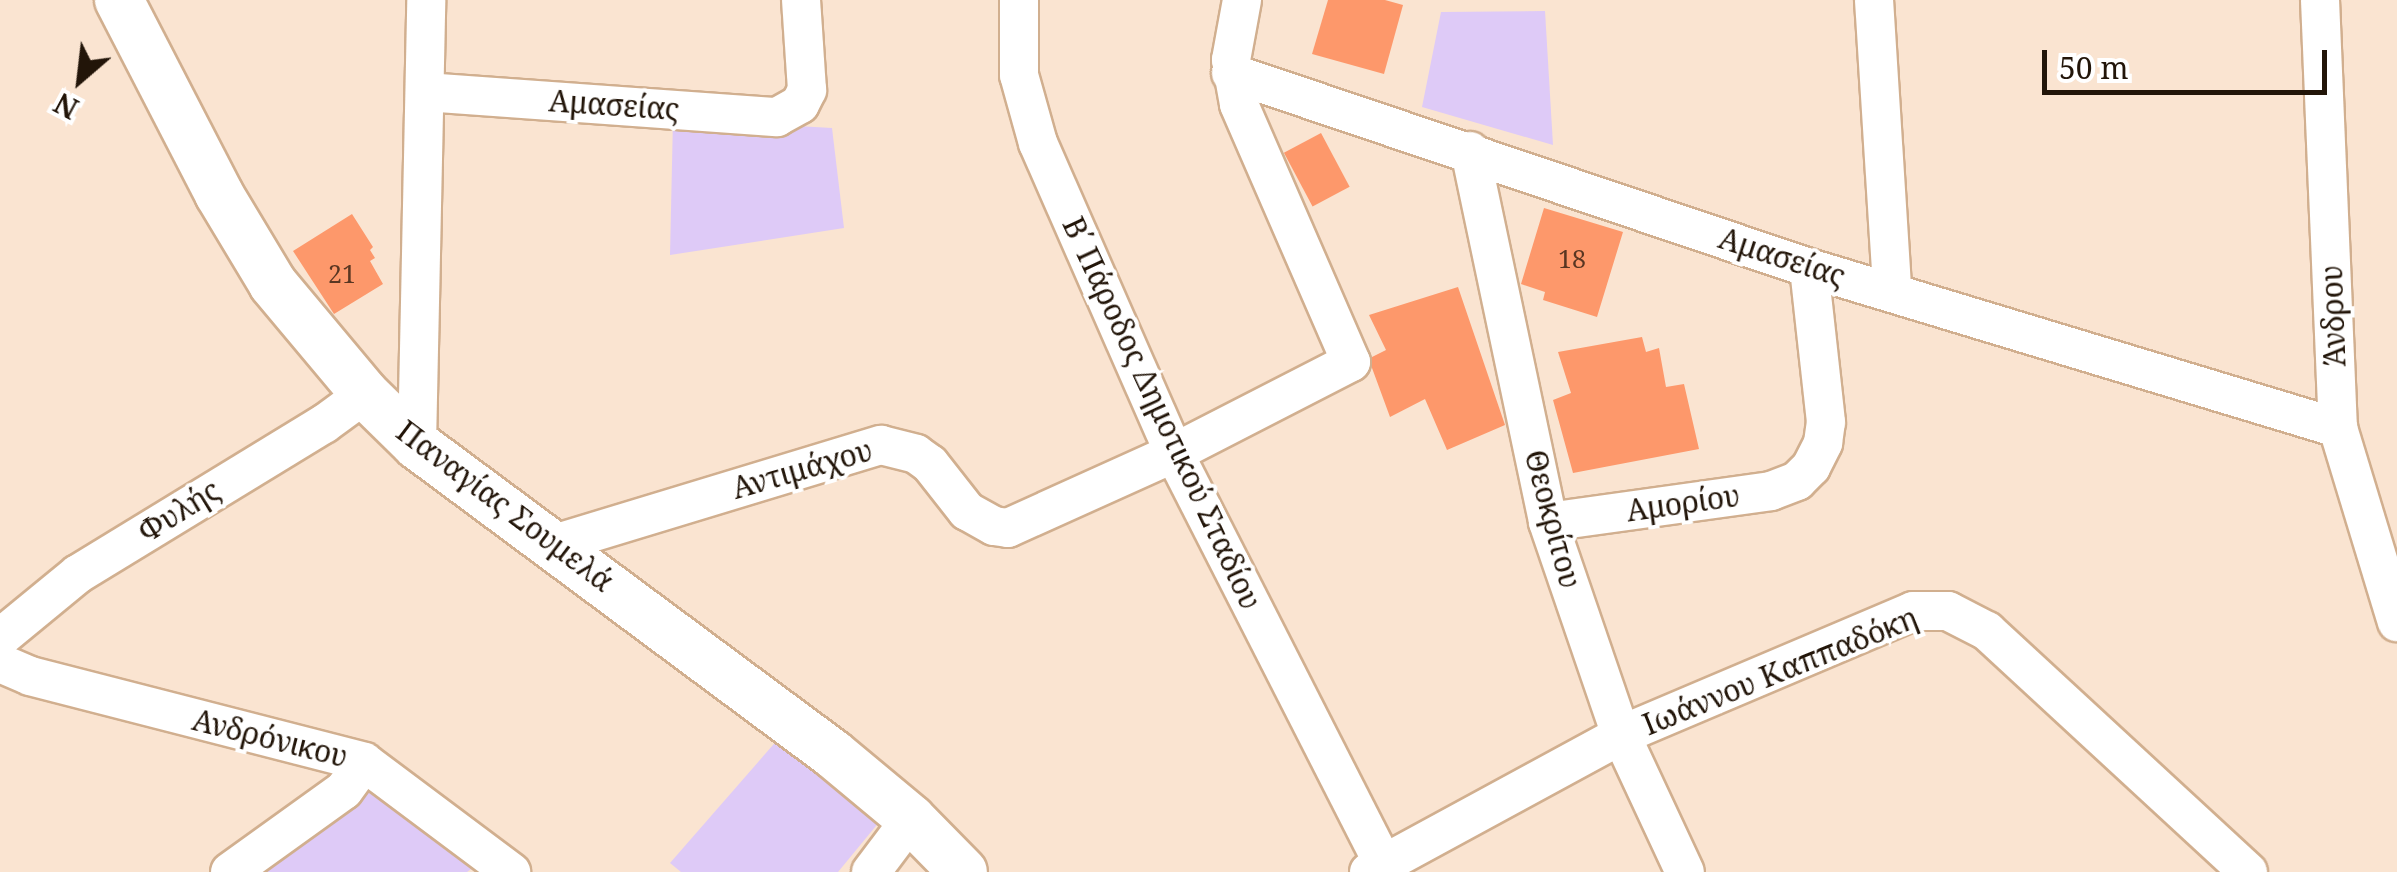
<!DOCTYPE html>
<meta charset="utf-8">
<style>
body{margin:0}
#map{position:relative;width:2397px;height:872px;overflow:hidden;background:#fae4d1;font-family:"Noto Serif",serif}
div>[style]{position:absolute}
.green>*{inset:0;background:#decaf7}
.building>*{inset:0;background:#fd986b;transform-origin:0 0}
.roads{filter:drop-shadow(2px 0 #d1af8f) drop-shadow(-2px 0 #d1af8f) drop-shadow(0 2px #d1af8f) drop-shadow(0 -2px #d1af8f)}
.minor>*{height:38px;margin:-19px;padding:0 19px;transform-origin:19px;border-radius:19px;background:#fff}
.tertiary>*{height:48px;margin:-24px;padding:0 24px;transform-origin:24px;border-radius:24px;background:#fff}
span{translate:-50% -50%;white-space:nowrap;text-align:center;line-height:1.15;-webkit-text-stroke:8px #fff;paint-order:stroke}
.number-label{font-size:25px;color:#593622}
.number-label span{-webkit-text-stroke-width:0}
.street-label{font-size:30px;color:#221509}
.north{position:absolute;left:30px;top:30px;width:100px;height:100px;-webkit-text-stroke:8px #fff;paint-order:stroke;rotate:208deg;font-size:28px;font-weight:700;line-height:40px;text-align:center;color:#221509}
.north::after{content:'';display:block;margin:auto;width:35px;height:45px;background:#221509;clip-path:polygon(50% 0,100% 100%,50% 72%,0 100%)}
.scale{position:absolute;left:2042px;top:50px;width:285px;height:45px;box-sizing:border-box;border:5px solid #221509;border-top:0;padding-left:12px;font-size:30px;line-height:35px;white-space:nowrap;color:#221509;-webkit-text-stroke:8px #fff;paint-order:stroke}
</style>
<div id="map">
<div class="green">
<i style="clip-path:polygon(1545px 11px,1553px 145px,1422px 107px,1441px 12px)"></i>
<i style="clip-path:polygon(673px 119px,832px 128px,844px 228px,670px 255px)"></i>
<i style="clip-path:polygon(780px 737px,885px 815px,838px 872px,681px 872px,670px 863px)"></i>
<i style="clip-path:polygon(372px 777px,481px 862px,467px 872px,244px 872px)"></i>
</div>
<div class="building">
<i style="clip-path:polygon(1328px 0,1385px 0,1403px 5px,1384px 74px,1312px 54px)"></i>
<i style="left:1321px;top:133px;width:61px;height:42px;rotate:62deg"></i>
<i style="clip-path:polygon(1544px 208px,1623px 232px,1597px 317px,1543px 300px,1545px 292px,1521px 284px)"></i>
<i style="clip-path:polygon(352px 214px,373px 247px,370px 250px,375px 258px,370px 261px,383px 284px,334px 314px,293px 251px)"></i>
<i style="clip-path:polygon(1458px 287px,1505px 425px,1447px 450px,1425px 399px,1390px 417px,1372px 368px,1372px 357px,1386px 350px,1369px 315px)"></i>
<i style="clip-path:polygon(1642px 337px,1646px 352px,1659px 348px,1666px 387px,1684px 384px,1699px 449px,1573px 473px,1553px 400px,1571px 393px,1558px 352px)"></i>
</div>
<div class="roads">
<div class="minor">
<i style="left:1019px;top:0;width:75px;rotate:90deg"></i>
<i style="left:1019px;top:75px;width:71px;rotate:74.4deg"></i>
<i style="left:1038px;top:143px;width:339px;rotate:66.3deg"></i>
<i style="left:1174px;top:453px;width:461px;rotate:63deg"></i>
<i style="left:1874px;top:0;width:291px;rotate:86.4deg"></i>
<i style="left:2320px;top:0;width:428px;rotate:87.6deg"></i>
<i style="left:2338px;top:428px;width:203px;rotate:73.1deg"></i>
<i style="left:1231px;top:73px;width:610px;rotate:18.64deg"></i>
<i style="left:1809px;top:268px;width:553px;rotate:16.83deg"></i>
<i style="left:425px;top:92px;width:353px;rotate:4.1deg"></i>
<i style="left:777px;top:117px;width:26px;rotate:-29deg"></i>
<i style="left:800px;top:104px;width:16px;rotate:-63deg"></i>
<i style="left:807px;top:90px;width:90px;rotate:-93.8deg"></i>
<i style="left:1470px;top:151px;width:379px;rotate:78.1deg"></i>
<i style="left:1548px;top:522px;width:225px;rotate:71.1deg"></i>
<i style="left:1621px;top:735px;width:151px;rotate:65deg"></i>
<i style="left:417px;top:445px;width:445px;rotate:-88.8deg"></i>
<i style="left:1548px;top:522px;width:225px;rotate:-7.9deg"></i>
<i style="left:1771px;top:491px;width:28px;rotate:-21deg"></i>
<i style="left:1797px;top:481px;width:20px;rotate:-45deg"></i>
<i style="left:1811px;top:467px;width:27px;rotate:-63deg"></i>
<i style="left:1823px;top:443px;width:21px;rotate:-82deg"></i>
<i style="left:1826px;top:422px;width:155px;rotate:-96.3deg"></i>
<i style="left:551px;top:545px;width:345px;rotate:-16.9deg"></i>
<i style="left:881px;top:445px;width:36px;rotate:14deg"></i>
<i style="left:916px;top:454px;width:17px;rotate:36deg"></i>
<i style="left:930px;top:464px;width:60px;rotate:51.8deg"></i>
<i style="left:967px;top:511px;width:31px;rotate:29deg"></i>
<i style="left:994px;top:526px;width:14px;rotate:8deg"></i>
<i style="left:1008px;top:528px;width:182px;rotate:-24.3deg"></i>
<i style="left:1174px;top:453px;width:199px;rotate:-27.2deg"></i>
<i style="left:1351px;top:362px;width:281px;rotate:-113.5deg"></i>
<i style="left:1239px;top:104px;width:45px;rotate:-100.3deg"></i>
<i style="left:1231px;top:60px;width:61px;rotate:-79.6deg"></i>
<i style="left:0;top:638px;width:101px;rotate:-39.4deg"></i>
<i style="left:78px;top:574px;width:288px;rotate:-31.4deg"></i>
<i style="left:324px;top:424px;width:51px;rotate:-36.2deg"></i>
<i style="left:0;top:663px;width:33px;rotate:23deg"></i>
<i style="left:30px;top:676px;width:345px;rotate:14.4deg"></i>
<i style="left:364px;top:762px;width:184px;rotate:36.8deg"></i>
<i style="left:230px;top:872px;width:140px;rotate:-35.7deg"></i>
<i style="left:344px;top:790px;width:34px;rotate:-54deg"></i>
<i style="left:871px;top:872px;width:66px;rotate:-53deg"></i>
<i style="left:1369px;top:872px;width:287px;rotate:-28.5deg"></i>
<i style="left:1621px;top:735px;width:317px;rotate:-23deg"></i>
<i style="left:1913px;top:611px;width:35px"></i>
<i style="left:1948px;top:611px;width:44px;rotate:27.1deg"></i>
<i style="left:1987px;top:631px;width:355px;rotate:42.7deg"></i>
</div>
<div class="tertiary">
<i style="left:119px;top:0;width:218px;rotate:62.7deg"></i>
<i style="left:219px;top:194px;width:105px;rotate:59deg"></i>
<i style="left:273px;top:284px;width:143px;rotate:50.1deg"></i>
<i style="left:365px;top:394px;width:73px;rotate:44.4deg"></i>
<i style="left:417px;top:445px;width:518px;rotate:36.6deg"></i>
<i style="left:833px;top:754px;width:102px;rotate:39.8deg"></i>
<i style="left:911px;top:819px;width:74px;rotate:45.5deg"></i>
</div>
</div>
<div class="number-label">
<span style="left:1572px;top:258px">18</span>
<span style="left:342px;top:273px">21</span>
</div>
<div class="street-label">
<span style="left:614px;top:105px;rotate:4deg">Αμασείας</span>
<span style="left:1782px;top:257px;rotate:18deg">Αμασείας</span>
<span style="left:2333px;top:316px;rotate:-92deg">Άνδρου</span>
<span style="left:1162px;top:413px;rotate:65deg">Β΄ Πάροδος Δημοτικού Σταδίου</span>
<span style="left:802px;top:469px;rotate:-16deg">Αντιμάχου</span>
<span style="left:1683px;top:503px;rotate:-8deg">Αμορίου</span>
<span style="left:505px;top:506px;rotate:37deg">Παναγίας Σουμελά</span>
<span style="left:179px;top:511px;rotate:-32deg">Φυλής</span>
<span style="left:1553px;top:519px;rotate:75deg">Θεοκρίτου</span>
<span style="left:1780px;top:671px;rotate:-22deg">Ιωάννου Καππαδόκη</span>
<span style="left:270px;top:738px;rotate:14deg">Ανδρόνικου</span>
</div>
<div class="north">N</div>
<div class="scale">50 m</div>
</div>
